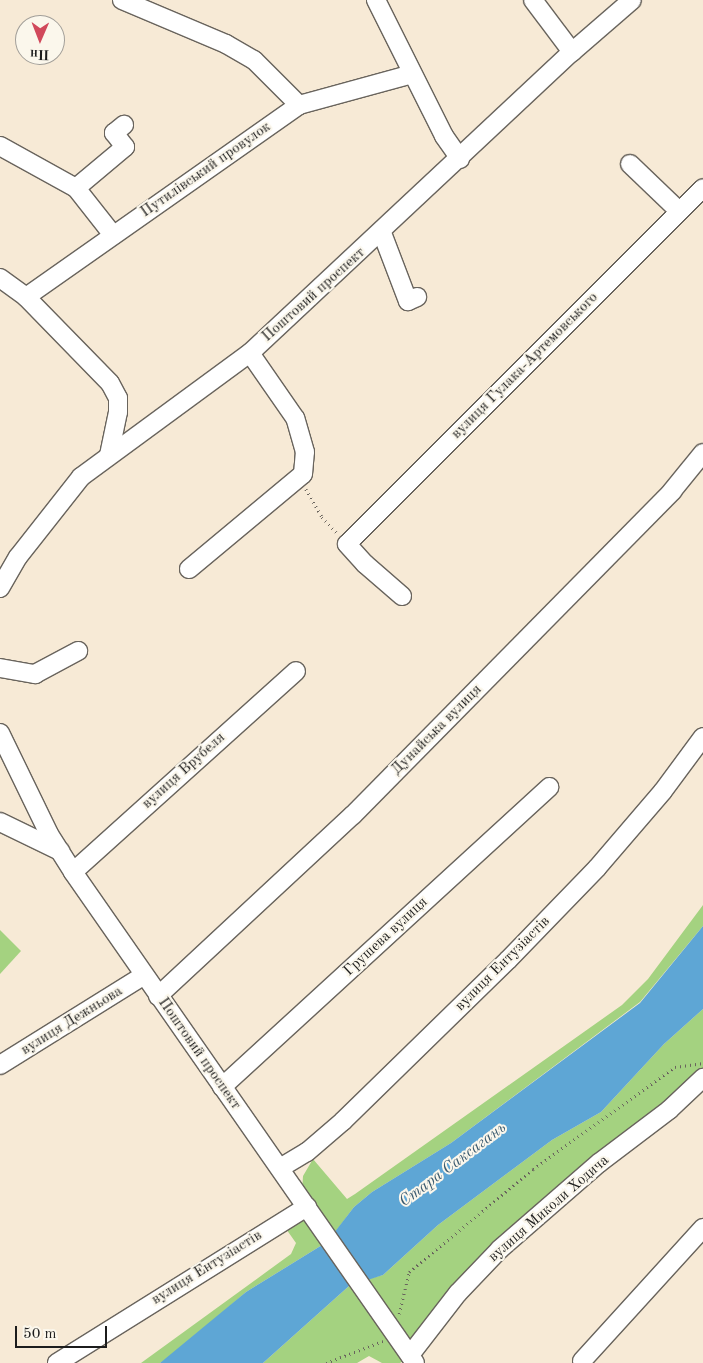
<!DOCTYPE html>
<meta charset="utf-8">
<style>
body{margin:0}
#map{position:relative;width:703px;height:1363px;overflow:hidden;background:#f7ead6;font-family:"Old Standard TT",serif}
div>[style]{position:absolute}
.green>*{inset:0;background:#a4d280}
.water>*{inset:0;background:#5ea6d5}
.path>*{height:2.5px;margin-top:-1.25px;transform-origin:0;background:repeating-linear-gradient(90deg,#69645d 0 1px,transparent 0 5px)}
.roads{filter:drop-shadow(1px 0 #69645d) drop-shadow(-1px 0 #69645d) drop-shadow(0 1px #69645d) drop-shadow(0 -1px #69645d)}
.minor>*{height:18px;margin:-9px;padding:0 9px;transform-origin:9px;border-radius:9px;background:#fff}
span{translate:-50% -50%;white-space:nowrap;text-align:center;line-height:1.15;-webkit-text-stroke:4px #fbf7ec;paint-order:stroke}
.street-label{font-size:15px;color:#1c1c1c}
.water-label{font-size:16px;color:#3a5a6f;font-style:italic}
.north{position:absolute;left:15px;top:15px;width:50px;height:50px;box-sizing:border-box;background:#fbf7ec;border:1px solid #a29f99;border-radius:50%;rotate:181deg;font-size:14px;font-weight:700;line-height:20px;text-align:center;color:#1c1c1c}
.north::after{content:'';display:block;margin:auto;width:18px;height:22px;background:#d1495b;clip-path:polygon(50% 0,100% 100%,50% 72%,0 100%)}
.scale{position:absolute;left:15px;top:1326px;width:92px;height:22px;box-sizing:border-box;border:2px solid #1c1c1c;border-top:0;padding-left:6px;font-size:15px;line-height:18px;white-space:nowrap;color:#1c1c1c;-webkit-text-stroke:4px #fbf7ec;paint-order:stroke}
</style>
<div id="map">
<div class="green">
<i style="clip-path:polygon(703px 905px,703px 926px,640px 1002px,451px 1143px,372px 1192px,354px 1207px,333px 1235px,302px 1192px,303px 1176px,313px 1159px,347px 1199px,355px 1194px,622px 1005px,648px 979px)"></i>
<i style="clip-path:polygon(0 930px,21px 951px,0 974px)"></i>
<i style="clip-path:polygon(703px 1009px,703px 1078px,500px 1249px,413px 1352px,364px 1280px,383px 1275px,438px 1225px,552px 1140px,601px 1112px,664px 1044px)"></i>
<i style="clip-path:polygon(307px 1215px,327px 1242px,246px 1292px,174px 1354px,160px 1363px,141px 1363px,291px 1254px,296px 1243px,284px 1226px)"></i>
<i style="clip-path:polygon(358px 1284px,407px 1358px,400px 1363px,382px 1363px,369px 1356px,357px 1363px,263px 1363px,349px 1286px)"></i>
</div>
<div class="water">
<i style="clip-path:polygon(703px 926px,703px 1009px,664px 1044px,601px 1112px,552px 1140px,438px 1225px,383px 1275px,349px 1286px,263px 1363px,160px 1363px,246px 1292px,327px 1242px,354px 1207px,372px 1192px,451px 1143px,640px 1003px)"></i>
</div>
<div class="path">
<i style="left:306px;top:489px;width:32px;rotate:60deg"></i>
<i style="left:322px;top:517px;width:22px;rotate:47deg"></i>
<i style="left:399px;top:1314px;width:43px;rotate:-76.6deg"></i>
<i style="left:409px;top:1272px;width:161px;rotate:-39.7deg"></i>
<i style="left:533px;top:1169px;width:175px;rotate:-35.7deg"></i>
<i style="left:675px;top:1067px;width:27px;rotate:-8deg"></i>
<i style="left:326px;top:1363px;width:61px;rotate:-21.1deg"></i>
</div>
<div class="roads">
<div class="minor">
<i style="left:122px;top:0;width:113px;rotate:22.9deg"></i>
<i style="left:226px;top:44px;width:32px;rotate:30deg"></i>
<i style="left:254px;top:60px;width:64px;rotate:45deg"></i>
<i style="left:376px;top:0;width:152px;rotate:63.4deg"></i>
<i style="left:444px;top:136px;width:28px;rotate:55deg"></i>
<i style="left:533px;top:0;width:65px;rotate:53.1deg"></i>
<i style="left:0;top:146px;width:87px;rotate:28.9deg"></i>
<i style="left:76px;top:188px;width:60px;rotate:51.8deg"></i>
<i style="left:630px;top:164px;width:68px;rotate:43.8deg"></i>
<i style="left:76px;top:188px;width:64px;rotate:-39.9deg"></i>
<i style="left:125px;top:147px;width:18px;rotate:-128deg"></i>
<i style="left:114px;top:133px;width:13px;rotate:-39deg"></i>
<i style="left:382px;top:233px;width:73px;rotate:69.1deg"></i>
<i style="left:408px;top:301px;width:10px;rotate:-24deg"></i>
<i style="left:0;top:278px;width:32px;rotate:36deg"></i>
<i style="left:26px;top:297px;width:120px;rotate:45.7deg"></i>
<i style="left:110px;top:383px;width:17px;rotate:62deg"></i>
<i style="left:118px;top:398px;width:14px;rotate:90deg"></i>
<i style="left:118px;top:412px;width:44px;rotate:101.8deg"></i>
<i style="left:26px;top:297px;width:334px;rotate:-35.1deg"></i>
<i style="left:299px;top:105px;width:117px;rotate:-15.3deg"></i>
<i style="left:189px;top:569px;width:148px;rotate:-39.8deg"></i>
<i style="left:303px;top:474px;width:22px;rotate:-85deg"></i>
<i style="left:305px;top:452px;width:35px;rotate:-106deg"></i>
<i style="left:295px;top:418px;width:79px;rotate:-124.7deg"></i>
<i style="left:0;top:588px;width:36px;rotate:-60deg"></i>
<i style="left:18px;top:557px;width:102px;rotate:-51.8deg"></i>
<i style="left:81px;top:477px;width:210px;rotate:-36.3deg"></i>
<i style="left:250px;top:353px;width:441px;rotate:-43.1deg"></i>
<i style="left:572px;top:52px;width:79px;rotate:-40.9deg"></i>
<i style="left:402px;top:596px;width:49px;rotate:-139.1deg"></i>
<i style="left:365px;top:564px;width:27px;rotate:-132deg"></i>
<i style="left:347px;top:544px;width:503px;rotate:-45deg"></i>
<i style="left:0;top:668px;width:36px;rotate:10deg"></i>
<i style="left:35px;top:674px;width:49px;rotate:-28.1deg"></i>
<i style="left:0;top:733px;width:112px;rotate:64.1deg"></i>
<i style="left:49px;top:834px;width:45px;rotate:57.7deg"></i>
<i style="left:73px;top:872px;width:598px;rotate:55.14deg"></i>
<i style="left:0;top:822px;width:67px;rotate:25.8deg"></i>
<i style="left:73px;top:872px;width:300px;rotate:-42deg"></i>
<i style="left:158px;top:996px;width:266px;rotate:-42.9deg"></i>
<i style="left:353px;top:815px;width:455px;rotate:-45.4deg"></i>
<i style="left:672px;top:491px;width:49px;rotate:-50.8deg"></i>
<i style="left:0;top:1065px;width:168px;rotate:-31.9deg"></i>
<i style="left:222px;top:1087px;width:444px;rotate:-42.5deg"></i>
<i style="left:280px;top:1168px;width:31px;rotate:-31deg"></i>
<i style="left:307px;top:1152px;width:48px;rotate:-40.7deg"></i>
<i style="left:343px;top:1121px;width:231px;rotate:-44.3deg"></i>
<i style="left:508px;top:960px;width:128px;rotate:-45.9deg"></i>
<i style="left:597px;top:868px;width:101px;rotate:-49.4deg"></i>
<i style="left:663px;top:791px;width:67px;rotate:-53.5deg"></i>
<i style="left:410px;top:1355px;width:78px;rotate:-52.3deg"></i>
<i style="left:458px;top:1293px;width:61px;rotate:-46.3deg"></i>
<i style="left:500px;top:1249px;width:131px;rotate:-41deg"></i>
<i style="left:599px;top:1163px;width:88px;rotate:-37.1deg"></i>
<i style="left:669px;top:1110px;width:47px;rotate:-43.3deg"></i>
<i style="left:582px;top:1361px;width:180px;rotate:-47.7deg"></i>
<i style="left:57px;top:1363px;width:295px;rotate:-32deg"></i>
</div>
</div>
<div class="street-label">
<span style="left:206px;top:170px;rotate:-35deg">Путилівський провулок</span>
<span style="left:314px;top:295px;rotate:-42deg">Поштовий проспект</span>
<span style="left:525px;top:366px;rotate:-45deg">вулиця Гулака-Артемовського</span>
<span style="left:437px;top:730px;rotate:-45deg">Дунайська вулиця</span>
<span style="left:184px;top:771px;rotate:-42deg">вулиця Врубеля</span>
<span style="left:386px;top:937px;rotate:-43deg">Грушева вулиця</span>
<span style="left:503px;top:964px;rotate:-45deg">вулиця Ентузіастів</span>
<span style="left:72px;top:1021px;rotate:-32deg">вулиця Дежньова</span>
<span style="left:199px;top:1054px;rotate:55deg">Поштовий проспект</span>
<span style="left:549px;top:1209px;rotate:-41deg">вулиця Миколи Ходича</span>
<span style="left:207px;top:1268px;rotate:-32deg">вулиця Ентузіастів</span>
</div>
<div class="water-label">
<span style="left:453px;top:1165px;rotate:-37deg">Стара Саксагань</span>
</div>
<div class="north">Пн</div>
<div class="scale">50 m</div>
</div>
